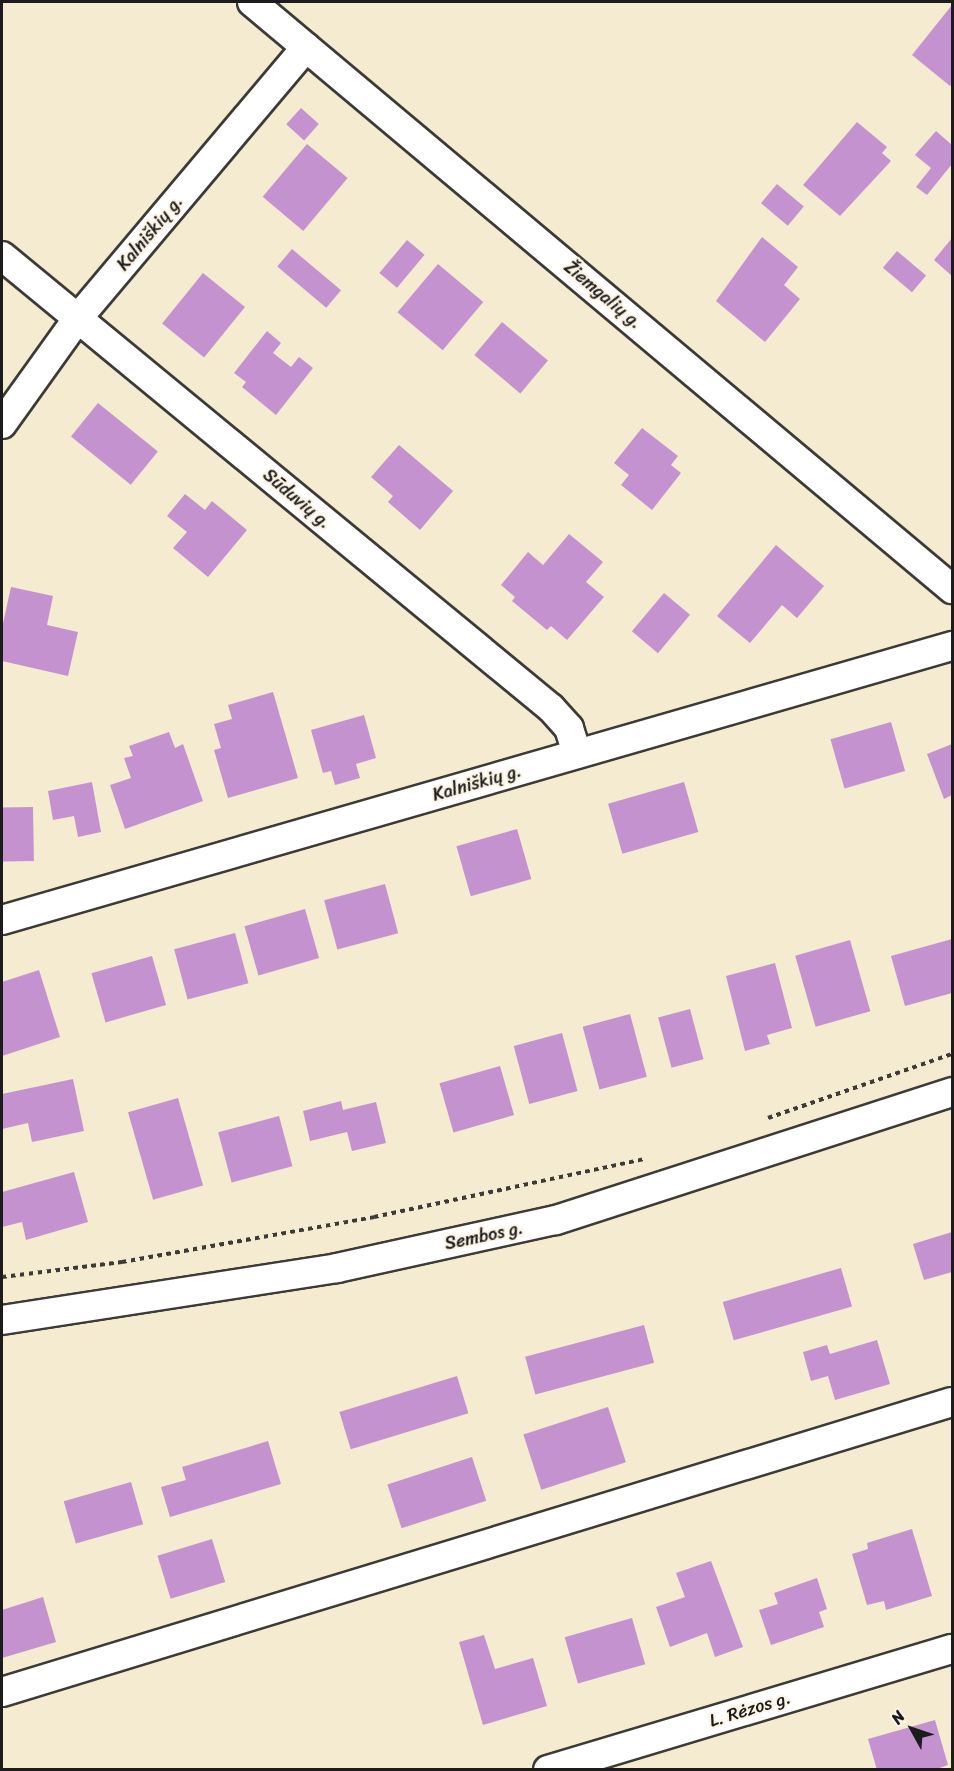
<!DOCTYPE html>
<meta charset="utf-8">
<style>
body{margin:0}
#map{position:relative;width:954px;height:1771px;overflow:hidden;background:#f4ebd1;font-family:Sriracha,sans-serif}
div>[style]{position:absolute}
.building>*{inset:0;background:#c493cf;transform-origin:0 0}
.path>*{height:4px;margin-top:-2px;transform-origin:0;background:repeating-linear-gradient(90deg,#3c3b37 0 4.5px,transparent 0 9px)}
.roads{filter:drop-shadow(2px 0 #3c3b37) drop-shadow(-2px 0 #3c3b37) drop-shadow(0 2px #3c3b37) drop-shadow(0 -2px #3c3b37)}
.minor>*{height:28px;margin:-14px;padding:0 14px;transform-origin:14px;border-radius:14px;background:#fff}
span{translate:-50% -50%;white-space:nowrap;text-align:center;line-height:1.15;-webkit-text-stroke:4.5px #fcf5e5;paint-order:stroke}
.street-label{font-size:18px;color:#1c1c1c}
.frame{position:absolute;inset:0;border:3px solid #1c1c1c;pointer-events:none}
.north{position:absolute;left:882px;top:1699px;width:60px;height:60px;-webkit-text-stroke:4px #fcf5e5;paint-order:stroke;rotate:310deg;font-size:16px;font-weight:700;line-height:24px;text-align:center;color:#1c1c1c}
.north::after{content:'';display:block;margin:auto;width:21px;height:27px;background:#1c1c1c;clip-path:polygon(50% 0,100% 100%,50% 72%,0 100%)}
</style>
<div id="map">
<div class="building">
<i style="clip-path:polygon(952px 5px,952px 83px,950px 86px,912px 55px)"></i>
<i style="left:301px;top:108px;width:24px;height:22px;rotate:42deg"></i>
<i style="clip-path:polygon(857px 122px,887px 147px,882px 153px,891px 161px,840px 216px,803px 185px)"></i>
<i style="clip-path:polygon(936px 131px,952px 145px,952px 164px,927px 195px,916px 187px,931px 168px,915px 155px)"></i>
<i style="left:307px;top:144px;width:53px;height:69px;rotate:40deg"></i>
<i style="left:777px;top:184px;width:35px;height:25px;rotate:40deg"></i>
<i style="clip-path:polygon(762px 237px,798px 267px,784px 285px,800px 299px,765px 342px,716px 301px)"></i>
<i style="clip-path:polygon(952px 238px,952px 276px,934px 260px)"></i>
<i style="left:407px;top:240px;width:23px;height:43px;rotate:40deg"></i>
<i style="left:292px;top:249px;width:64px;height:23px;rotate:40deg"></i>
<i style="left:897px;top:251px;width:38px;height:22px;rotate:40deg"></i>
<i style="left:438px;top:264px;width:59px;height:63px;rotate:40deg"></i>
<i style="left:203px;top:273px;width:54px;height:65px;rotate:39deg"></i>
<i style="left:502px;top:322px;width:60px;height:43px;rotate:40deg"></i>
<i style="clip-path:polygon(267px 331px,281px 343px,273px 353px,291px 367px,299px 357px,313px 368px,276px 415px,242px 387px,246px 382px,234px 373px)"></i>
<i style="left:98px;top:403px;width:77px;height:43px;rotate:39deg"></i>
<i style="clip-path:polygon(642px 428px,678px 456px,671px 465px,681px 473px,652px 510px,621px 485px,629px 475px,614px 463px)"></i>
<i style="clip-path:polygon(399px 445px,453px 491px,420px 530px,388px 502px,393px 496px,371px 477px)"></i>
<i style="clip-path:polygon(185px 494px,205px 510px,212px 501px,247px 530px,208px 577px,173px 548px,187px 532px,167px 516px)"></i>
<i style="clip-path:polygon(569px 534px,603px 562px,586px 582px,604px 597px,567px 640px,551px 626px,547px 630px,512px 601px,515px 597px,501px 585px,528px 552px,543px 565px)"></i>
<i style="clip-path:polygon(776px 545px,824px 586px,797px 618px,782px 605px,750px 643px,717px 616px)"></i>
<i style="clip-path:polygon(11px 587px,53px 596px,47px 625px,78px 632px,68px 676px,2px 661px,2px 628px)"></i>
<i style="left:664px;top:593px;width:34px;height:50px;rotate:40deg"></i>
<i style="clip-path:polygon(273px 692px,298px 778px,228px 798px,214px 750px,221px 748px,214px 724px,232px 719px,228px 705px)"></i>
<i style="clip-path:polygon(364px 715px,376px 758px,356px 764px,360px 778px,335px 785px,331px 771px,323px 773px,311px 730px)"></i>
<i style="left:891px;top:722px;width:51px;height:63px;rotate:74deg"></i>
<i style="clip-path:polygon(169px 732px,175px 748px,183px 744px,203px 801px,125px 829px,110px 785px,131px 778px,124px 758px,133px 756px,129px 746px)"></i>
<i style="clip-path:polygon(952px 744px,952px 795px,944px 799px,927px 754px)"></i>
<i style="clip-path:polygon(92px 782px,101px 832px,78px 837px,74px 816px,53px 820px,48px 791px)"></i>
<i style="left:684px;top:782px;width:52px;height:79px;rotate:74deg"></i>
<i style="left:33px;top:807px;width:54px;height:31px;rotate:89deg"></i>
<i style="left:517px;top:829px;width:52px;height:63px;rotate:74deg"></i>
<i style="left:385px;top:884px;width:51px;height:63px;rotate:75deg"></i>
<i style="left:305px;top:909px;width:51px;height:63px;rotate:74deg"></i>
<i style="left:235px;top:933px;width:52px;height:63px;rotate:75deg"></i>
<i style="clip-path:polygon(952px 939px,952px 993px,905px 1006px,891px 956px)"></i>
<i style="left:850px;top:940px;width:74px;height:57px;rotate:74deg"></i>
<i style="left:152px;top:956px;width:51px;height:63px;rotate:74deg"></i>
<i style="clip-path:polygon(775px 963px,792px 1028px,767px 1035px,770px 1044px,745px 1051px,726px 976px)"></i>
<i style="clip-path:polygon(39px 970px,60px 1037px,2px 1056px,2px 982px)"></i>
<i style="left:690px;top:1009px;width:52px;height:33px;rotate:75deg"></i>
<i style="left:630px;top:1014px;width:65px;height:49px;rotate:75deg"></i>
<i style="left:562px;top:1033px;width:60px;height:50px;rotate:75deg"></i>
<i style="left:500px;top:1066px;width:51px;height:63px;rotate:74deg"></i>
<i style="clip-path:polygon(73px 1079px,84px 1131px,32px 1142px,28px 1123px,2px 1129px,2px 1094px)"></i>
<i style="left:178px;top:1098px;width:91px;height:52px;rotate:74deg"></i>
<i style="clip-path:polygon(341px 1101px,343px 1110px,376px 1102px,386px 1143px,352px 1151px,347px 1132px,310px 1141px,303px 1111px)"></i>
<i style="left:279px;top:1116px;width:52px;height:63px;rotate:75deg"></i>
<i style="clip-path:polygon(74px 1172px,88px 1222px,26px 1240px,22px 1222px,2px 1227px,2px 1192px)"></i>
<i style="clip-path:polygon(952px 1232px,952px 1272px,924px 1280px,913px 1244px)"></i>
<i style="left:841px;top:1268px;width:40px;height:123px;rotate:74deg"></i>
<i style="left:644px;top:1325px;width:39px;height:123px;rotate:75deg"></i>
<i style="clip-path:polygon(877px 1340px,890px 1384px,835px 1400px,828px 1376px,811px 1381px,803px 1352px,827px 1345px,830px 1354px)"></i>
<i style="left:457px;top:1376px;width:39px;height:123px;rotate:73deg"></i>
<i style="left:608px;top:1407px;width:58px;height:89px;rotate:72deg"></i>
<i style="clip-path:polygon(268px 1441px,281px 1484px,170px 1517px,161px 1487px,186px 1480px,182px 1467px)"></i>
<i style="left:472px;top:1457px;width:46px;height:89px;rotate:72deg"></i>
<i style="left:131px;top:1482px;width:44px;height:70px;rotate:74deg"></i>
<i style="clip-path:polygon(912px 1529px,932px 1596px,886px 1610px,884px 1601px,867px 1605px,852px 1554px,868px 1549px,867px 1543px)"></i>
<i style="left:212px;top:1539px;width:45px;height:57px;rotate:73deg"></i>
<i style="clip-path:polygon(711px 1561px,743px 1647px,715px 1657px,707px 1633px,670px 1647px,656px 1607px,685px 1597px,676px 1573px)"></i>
<i style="clip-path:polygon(817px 1578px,827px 1609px,819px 1612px,824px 1627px,771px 1645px,759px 1610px,778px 1604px,774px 1593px)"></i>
<i style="clip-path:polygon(43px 1597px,56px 1642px,2px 1658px,2px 1610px)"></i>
<i style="left:632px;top:1618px;width:48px;height:70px;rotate:74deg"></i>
<i style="clip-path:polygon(484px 1635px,495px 1669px,533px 1658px,547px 1706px,483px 1725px,459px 1642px)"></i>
<i style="clip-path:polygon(935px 1720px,948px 1765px,934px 1770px,877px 1770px,868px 1739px)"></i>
</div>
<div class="path">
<i style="left:768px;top:1118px;width:195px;rotate:-19.2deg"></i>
<i style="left:2px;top:1277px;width:121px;rotate:-7.1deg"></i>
<i style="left:122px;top:1262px;width:256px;rotate:-10.1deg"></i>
<i style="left:374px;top:1217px;width:276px;rotate:-12.1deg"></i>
</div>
<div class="roads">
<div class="minor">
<i style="left:252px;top:2px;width:914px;rotate:39.98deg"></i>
<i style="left:2px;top:256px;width:711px;rotate:39.47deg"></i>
<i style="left:551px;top:708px;width:27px;rotate:48deg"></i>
<i style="left:569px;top:728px;width:27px;rotate:73deg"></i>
<i style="left:2px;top:424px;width:130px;rotate:-54.4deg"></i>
<i style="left:78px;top:318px;width:354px;rotate:-49.9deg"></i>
<i style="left:2px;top:920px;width:989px;rotate:-16.09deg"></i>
<i style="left:2px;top:1320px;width:339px;rotate:-8.8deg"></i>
<i style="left:337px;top:1268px;width:224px;rotate:-12.4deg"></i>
<i style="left:556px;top:1220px;width:416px;rotate:-17.9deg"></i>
<i style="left:2px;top:1692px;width:993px;rotate:-16.98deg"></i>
<i style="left:548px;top:1770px;width:422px;rotate:-16.7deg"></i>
</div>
</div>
<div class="street-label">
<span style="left:150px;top:233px;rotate:-50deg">Kalniškių g.</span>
<span style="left:603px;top:295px;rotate:40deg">Žiemgalių g.</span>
<span style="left:297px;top:499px;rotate:40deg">Sūduvių g.</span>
<span style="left:477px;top:783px;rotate:-16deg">Kalniškių g.</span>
<span style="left:484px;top:1236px;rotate:-12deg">Sembos g.</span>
<span style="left:750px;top:1709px;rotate:-17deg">L. Rėzos g.</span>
</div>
<div class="frame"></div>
<div class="north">N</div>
</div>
